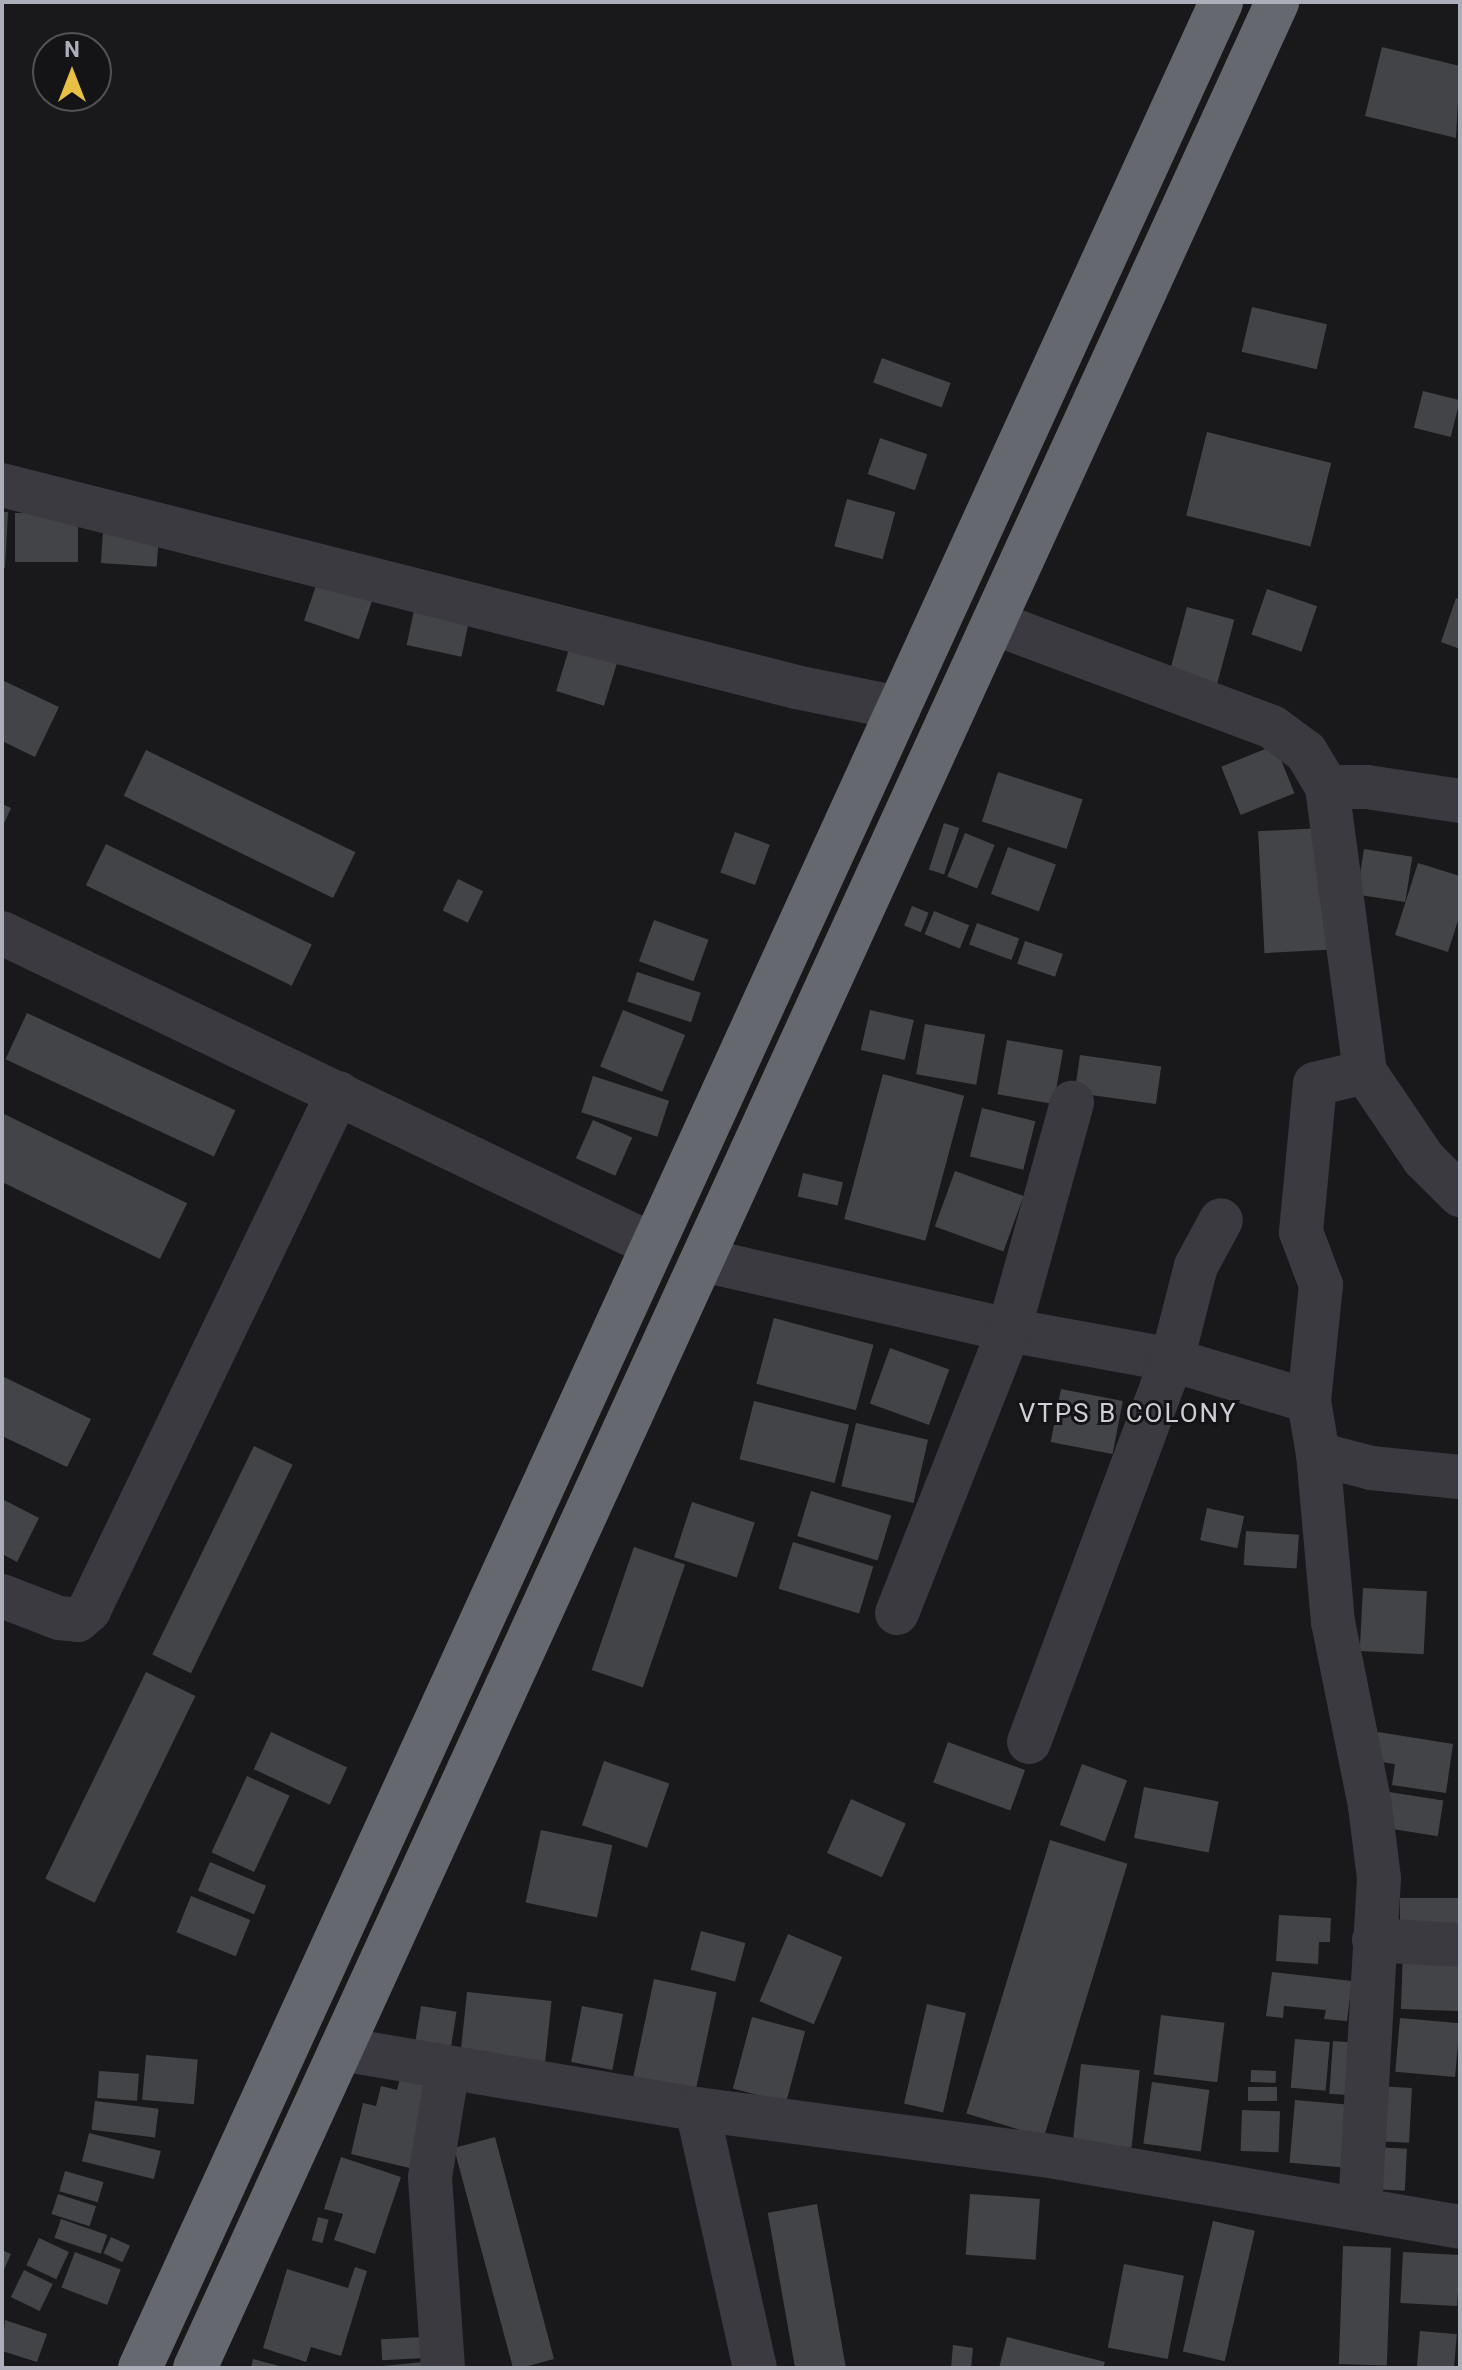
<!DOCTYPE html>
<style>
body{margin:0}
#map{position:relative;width:1462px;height:2370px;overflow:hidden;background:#19191b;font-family:Roboto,sans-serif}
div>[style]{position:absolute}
.building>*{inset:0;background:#434448;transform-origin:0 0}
.minor>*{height:44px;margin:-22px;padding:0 22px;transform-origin:22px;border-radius:22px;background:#3a3a40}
.highway>*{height:44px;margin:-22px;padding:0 22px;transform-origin:22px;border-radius:22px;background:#666870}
span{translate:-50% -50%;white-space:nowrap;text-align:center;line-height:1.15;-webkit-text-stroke:6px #141416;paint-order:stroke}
.neighbourhood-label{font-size:26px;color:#cdced6;letter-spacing:2px}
.frame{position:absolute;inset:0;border:4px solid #acafba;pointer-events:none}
.north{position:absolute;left:32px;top:32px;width:80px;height:80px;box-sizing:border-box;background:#141416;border:2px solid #515258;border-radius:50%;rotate:0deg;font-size:22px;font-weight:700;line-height:32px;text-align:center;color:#acafba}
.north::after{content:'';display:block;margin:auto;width:28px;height:36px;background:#e8c044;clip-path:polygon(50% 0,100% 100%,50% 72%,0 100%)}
</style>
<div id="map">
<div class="building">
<i style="clip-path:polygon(1382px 47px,1460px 66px,1456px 138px,1365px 116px)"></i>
<i style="left:1252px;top:307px;width:77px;height:46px;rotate:13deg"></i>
<i style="left:882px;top:358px;width:73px;height:26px;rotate:20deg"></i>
<i style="left:1423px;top:391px;width:38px;height:38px;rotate:14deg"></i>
<i style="left:1207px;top:432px;width:128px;height:86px;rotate:14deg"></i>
<i style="left:880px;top:438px;width:50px;height:38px;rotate:19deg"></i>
<i style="left:847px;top:499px;width:50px;height:49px;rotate:15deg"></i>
<i style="clip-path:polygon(2px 512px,8px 512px,5px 568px,2px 568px)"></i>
<i style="left:15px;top:513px;width:63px;height:49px"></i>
<i style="left:103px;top:532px;width:56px;height:31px;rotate:4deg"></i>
<i style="left:319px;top:577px;width:58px;height:46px;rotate:19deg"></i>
<i style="left:1267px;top:589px;width:53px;height:48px;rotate:19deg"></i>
<i style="clip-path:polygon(1456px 598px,1460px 600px,1460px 649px,1441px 642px)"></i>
<i style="left:416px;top:601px;width:56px;height:45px;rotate:12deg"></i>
<i style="left:1187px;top:607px;width:49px;height:68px;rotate:15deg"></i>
<i style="left:569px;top:649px;width:50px;height:44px;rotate:17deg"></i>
<i style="clip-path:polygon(2px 680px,59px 707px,35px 757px,2px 741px)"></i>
<i style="left:1275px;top:745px;width:52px;height:58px;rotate:68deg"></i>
<i style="left:146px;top:750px;width:233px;height:51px;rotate:26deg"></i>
<i style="left:998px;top:772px;width:89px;height:52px;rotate:18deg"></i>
<i style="clip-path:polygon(2px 804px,11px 808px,2px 828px)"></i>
<i style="left:944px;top:823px;width:16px;height:49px;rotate:18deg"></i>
<i style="left:1321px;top:828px;width:122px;height:63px;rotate:87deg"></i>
<i style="left:735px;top:832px;width:37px;height:43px;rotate:20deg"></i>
<i style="left:965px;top:833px;width:32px;height:47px;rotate:22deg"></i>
<i style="left:106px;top:844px;width:229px;height:46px;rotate:26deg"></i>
<i style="left:1008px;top:847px;width:51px;height:50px;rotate:20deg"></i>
<i style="left:1364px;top:849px;width:49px;height:46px;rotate:9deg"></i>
<i style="clip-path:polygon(1418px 863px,1460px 876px,1460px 914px,1448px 952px,1395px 935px)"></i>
<i style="left:458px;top:879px;width:28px;height:35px;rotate:26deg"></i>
<i style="left:912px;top:906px;width:18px;height:21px;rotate:22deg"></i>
<i style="left:934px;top:911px;width:38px;height:25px;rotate:22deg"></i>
<i style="left:654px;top:920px;width:58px;height:44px;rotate:20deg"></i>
<i style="left:977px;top:923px;width:45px;height:23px;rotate:20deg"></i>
<i style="left:1025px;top:941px;width:40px;height:24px;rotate:19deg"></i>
<i style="left:637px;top:972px;width:67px;height:31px;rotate:18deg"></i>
<i style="left:623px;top:1010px;width:67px;height:61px;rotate:22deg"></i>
<i style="left:870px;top:1010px;width:45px;height:41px;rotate:13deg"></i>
<i style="left:27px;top:1013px;width:230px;height:51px;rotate:25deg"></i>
<i style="left:925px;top:1024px;width:61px;height:51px;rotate:10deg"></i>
<i style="left:1007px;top:1040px;width:57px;height:55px;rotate:10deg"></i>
<i style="left:1080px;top:1055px;width:82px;height:38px;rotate:8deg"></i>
<i style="left:883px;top:1074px;width:84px;height:150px;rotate:15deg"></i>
<i style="left:593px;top:1076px;width:80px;height:38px;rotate:18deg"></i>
<i style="left:982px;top:1108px;width:55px;height:50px;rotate:14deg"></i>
<i style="left:2px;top:1113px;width:206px;height:62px;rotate:26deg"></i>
<i style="left:593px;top:1120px;width:43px;height:42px;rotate:24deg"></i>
<i style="left:955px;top:1171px;width:73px;height:59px;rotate:20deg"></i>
<i style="left:803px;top:1173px;width:41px;height:24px;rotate:13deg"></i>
<i style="left:774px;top:1318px;width:103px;height:68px;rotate:15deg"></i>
<i style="left:890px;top:1348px;width:63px;height:59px;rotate:20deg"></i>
<i style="clip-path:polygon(2px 1376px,91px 1419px,67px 1467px,2px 1436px)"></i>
<i style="left:1061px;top:1389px;width:63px;height:54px;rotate:11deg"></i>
<i style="left:754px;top:1401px;width:98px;height:60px;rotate:14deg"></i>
<i style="left:856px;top:1423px;width:74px;height:65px;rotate:13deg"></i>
<i style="left:254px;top:1446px;width:43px;height:232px;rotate:26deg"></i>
<i style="left:811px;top:1491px;width:84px;height:47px;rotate:17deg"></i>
<i style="clip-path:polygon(2px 1499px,39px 1518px,17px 1562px,2px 1554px)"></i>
<i style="left:692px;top:1502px;width:66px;height:58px;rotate:18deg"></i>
<i style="left:1207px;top:1508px;width:38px;height:33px;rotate:12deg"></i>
<i style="left:1246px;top:1531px;width:53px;height:34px;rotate:4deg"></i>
<i style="left:793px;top:1542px;width:84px;height:49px;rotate:17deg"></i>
<i style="left:634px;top:1547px;width:54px;height:130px;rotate:19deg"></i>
<i style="left:1363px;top:1588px;width:64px;height:63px;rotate:3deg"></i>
<i style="left:146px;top:1672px;width:55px;height:230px;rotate:26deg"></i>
<i style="left:271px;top:1732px;width:84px;height:41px;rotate:25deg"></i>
<i style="clip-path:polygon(1378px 1732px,1453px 1744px,1446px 1793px,1392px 1785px,1395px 1764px,1374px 1761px)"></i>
<i style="left:948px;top:1742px;width:82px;height:43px;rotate:20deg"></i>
<i style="left:604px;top:1761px;width:69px;height:68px;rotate:19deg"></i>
<i style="left:1082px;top:1764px;width:48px;height:65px;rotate:20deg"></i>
<i style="left:247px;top:1776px;width:47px;height:84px;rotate:25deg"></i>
<i style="left:1144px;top:1787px;width:76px;height:52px;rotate:11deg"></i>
<i style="left:1389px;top:1792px;width:55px;height:36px;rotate:9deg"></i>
<i style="left:851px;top:1799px;width:60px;height:59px;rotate:24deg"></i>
<i style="left:541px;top:1830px;width:73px;height:74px;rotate:12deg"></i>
<i style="left:1050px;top:1840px;width:81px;height:286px;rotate:17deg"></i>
<i style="left:210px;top:1862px;width:61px;height:31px;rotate:23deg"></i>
<i style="left:191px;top:1896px;width:64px;height:39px;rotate:22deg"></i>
<i style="left:1400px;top:1898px;width:60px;height:29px"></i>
<i style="clip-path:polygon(1279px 1915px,1331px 1918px,1330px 1942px,1319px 1942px,1318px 1964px,1276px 1961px)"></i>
<i style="left:701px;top:1931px;width:46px;height:40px;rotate:15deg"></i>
<i style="left:788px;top:1934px;width:59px;height:73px;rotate:23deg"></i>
<i style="left:1403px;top:1950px;width:57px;height:59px;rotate:2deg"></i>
<i style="clip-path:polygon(1272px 1972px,1352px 1981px,1347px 2021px,1324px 2019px,1326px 2010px,1284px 2006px,1283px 2018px,1266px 2016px)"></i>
<i style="left:654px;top:1979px;width:64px;height:101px;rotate:12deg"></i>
<i style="left:467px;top:1992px;width:85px;height:71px;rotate:6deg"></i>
<i style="left:927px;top:2004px;width:40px;height:102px;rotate:13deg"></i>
<i style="left:421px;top:2006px;width:36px;height:47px;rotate:9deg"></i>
<i style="left:582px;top:2006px;width:42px;height:57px;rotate:11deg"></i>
<i style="left:1161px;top:2015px;width:64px;height:60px;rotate:7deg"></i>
<i style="left:752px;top:2017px;width:55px;height:74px;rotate:15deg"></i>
<i style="left:1400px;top:2018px;width:60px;height:54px;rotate:5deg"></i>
<i style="left:1295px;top:2039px;width:35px;height:49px;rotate:5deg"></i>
<i style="left:1333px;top:2041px;width:28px;height:53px;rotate:4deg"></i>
<i style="left:146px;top:2055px;width:52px;height:45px;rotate:5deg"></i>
<i style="left:1081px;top:2064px;width:59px;height:78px;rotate:6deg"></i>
<i style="left:1251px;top:2070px;width:25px;height:12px;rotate:2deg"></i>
<i style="left:99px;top:2071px;width:40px;height:27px;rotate:4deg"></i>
<i style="clip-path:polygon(401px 2074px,440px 2083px,418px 2170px,351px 2154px,363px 2103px,376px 2106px,381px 2086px,397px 2090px)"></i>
<i style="left:1152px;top:2082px;width:58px;height:62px;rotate:8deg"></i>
<i style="left:1376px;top:2086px;width:36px;height:55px;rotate:3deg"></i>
<i style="left:1248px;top:2087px;width:29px;height:14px"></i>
<i style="left:1295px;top:2100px;width:60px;height:63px;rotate:5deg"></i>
<i style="left:95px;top:2101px;width:64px;height:29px;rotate:7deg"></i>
<i style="left:1242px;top:2110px;width:38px;height:41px;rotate:2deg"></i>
<i style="left:89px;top:2133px;width:74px;height:29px;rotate:14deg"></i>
<i style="clip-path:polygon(495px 2137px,554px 2359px,521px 2368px,513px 2368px,454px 2148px)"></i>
<i style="left:1374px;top:2147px;width:33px;height:42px;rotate:3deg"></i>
<i style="clip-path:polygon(341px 2157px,401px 2177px,375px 2254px,334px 2240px,343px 2214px,324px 2209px)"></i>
<i style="left:65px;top:2171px;width:40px;height:21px;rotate:16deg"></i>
<i style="left:58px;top:2194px;width:40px;height:21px;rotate:18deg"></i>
<i style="left:970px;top:2194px;width:70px;height:61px;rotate:4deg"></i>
<i style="left:817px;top:2204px;width:166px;height:50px;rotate:80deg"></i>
<i style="left:318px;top:2217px;width:11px;height:24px;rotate:15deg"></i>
<i style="left:61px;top:2219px;width:49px;height:20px;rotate:19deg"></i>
<i style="left:1213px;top:2221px;width:43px;height:134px;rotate:13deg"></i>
<i style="left:111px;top:2237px;width:21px;height:18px;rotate:25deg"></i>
<i style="left:39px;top:2238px;width:33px;height:30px;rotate:25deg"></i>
<i style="left:1343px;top:2246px;width:48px;height:118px;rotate:2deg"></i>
<i style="clip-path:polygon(2px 2250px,11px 2254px,2px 2274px)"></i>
<i style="left:75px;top:2252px;width:49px;height:38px;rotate:21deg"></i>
<i style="left:1403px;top:2252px;width:57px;height:51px;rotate:3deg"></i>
<i style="left:1124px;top:2264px;width:61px;height:85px;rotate:11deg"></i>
<i style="clip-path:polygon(355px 2267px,367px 2271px,341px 2356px,311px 2347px,306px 2362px,263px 2348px,287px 2269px,348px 2288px)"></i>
<i style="left:24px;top:2270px;width:32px;height:30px;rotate:26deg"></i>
<i style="clip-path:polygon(5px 2320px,47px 2334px,37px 2362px,2px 2351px)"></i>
<i style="left:1420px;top:2331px;width:37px;height:37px;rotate:5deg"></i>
<i style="left:423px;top:2337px;width:21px;height:42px;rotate:87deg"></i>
<i style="clip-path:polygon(1007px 2337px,1105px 2362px,1103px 2368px,999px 2368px)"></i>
<i style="clip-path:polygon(953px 2345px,973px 2348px,971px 2368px,951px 2368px)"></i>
<i style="clip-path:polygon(253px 2359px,283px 2367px,283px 2368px,251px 2368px)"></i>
<i style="clip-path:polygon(423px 2362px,424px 2368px,383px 2368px,383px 2366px)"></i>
</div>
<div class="minor">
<i style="left:2px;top:485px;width:819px;rotate:14.27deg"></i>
<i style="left:796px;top:687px;width:105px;rotate:11.5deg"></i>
<i style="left:994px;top:623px;width:297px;rotate:20.5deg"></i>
<i style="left:1272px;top:727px;width:42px;rotate:36.3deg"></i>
<i style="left:1306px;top:752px;width:41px;rotate:59deg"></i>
<i style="left:1327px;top:787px;width:288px;rotate:82.4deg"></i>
<i style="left:1365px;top:1072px;width:105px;rotate:55.9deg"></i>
<i style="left:1424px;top:1159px;width:51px;rotate:45deg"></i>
<i style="left:1327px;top:787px;width:40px"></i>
<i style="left:1367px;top:787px;width:94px;rotate:8.6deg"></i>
<i style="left:2px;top:933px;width:722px;rotate:25.61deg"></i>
<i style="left:703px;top:1260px;width:314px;rotate:12.9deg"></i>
<i style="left:1009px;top:1330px;width:166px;rotate:10.4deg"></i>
<i style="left:1172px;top:1360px;width:143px;rotate:16.7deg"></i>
<i style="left:1309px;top:1401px;width:54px;rotate:80.4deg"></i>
<i style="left:1318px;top:1454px;width:55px;rotate:14.8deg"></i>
<i style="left:1371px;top:1468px;width:89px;rotate:5.8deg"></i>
<i style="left:1309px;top:1401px;width:117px;rotate:-84.1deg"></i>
<i style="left:1321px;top:1285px;width:57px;rotate:-110.7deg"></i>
<i style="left:1301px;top:1232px;width:149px;rotate:-84.6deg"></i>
<i style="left:1315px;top:1084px;width:51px;rotate:-13.5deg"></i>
<i style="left:1318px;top:1454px;width:169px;rotate:84.9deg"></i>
<i style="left:1333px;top:1622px;width:188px;rotate:78.6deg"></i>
<i style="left:1370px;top:1806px;width:73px;rotate:82.9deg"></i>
<i style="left:1379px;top:1878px;width:331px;rotate:93.3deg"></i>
<i style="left:2px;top:1596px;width:61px;rotate:21.1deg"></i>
<i style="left:59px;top:1618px;width:19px;rotate:6deg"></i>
<i style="left:78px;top:1620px;width:15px;rotate:-42deg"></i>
<i style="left:89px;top:1610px;width:574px;rotate:-64.28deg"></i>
<i style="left:897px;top:1613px;width:304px;rotate:-68.4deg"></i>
<i style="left:1009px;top:1330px;width:236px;rotate:-74.5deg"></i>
<i style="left:1029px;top:1742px;width:408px;rotate:-69.5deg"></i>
<i style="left:1172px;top:1360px;width:97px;rotate:-75.7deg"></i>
<i style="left:1196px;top:1266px;width:52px;rotate:-61.5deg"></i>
<i style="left:1374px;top:1940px;width:86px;rotate:3.3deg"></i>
<i style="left:341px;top:2049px;width:361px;rotate:9.6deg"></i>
<i style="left:697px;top:2109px;width:350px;rotate:7.6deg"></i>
<i style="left:1044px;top:2155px;width:422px;rotate:9.8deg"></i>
<i style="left:697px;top:2109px;width:265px;rotate:77.4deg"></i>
<i style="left:443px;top:2368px;width:191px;rotate:-93.9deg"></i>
<i style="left:430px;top:2177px;width:111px;rotate:-80.7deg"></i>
</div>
<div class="highway">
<i style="left:140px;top:2368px;width:2601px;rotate:-65.44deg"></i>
<i style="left:195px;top:2368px;width:2602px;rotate:-65.42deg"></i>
</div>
<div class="neighbourhood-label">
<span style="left:1128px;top:1414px">VTPS B COLONY</span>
</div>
<div class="frame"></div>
<div class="north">N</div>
</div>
